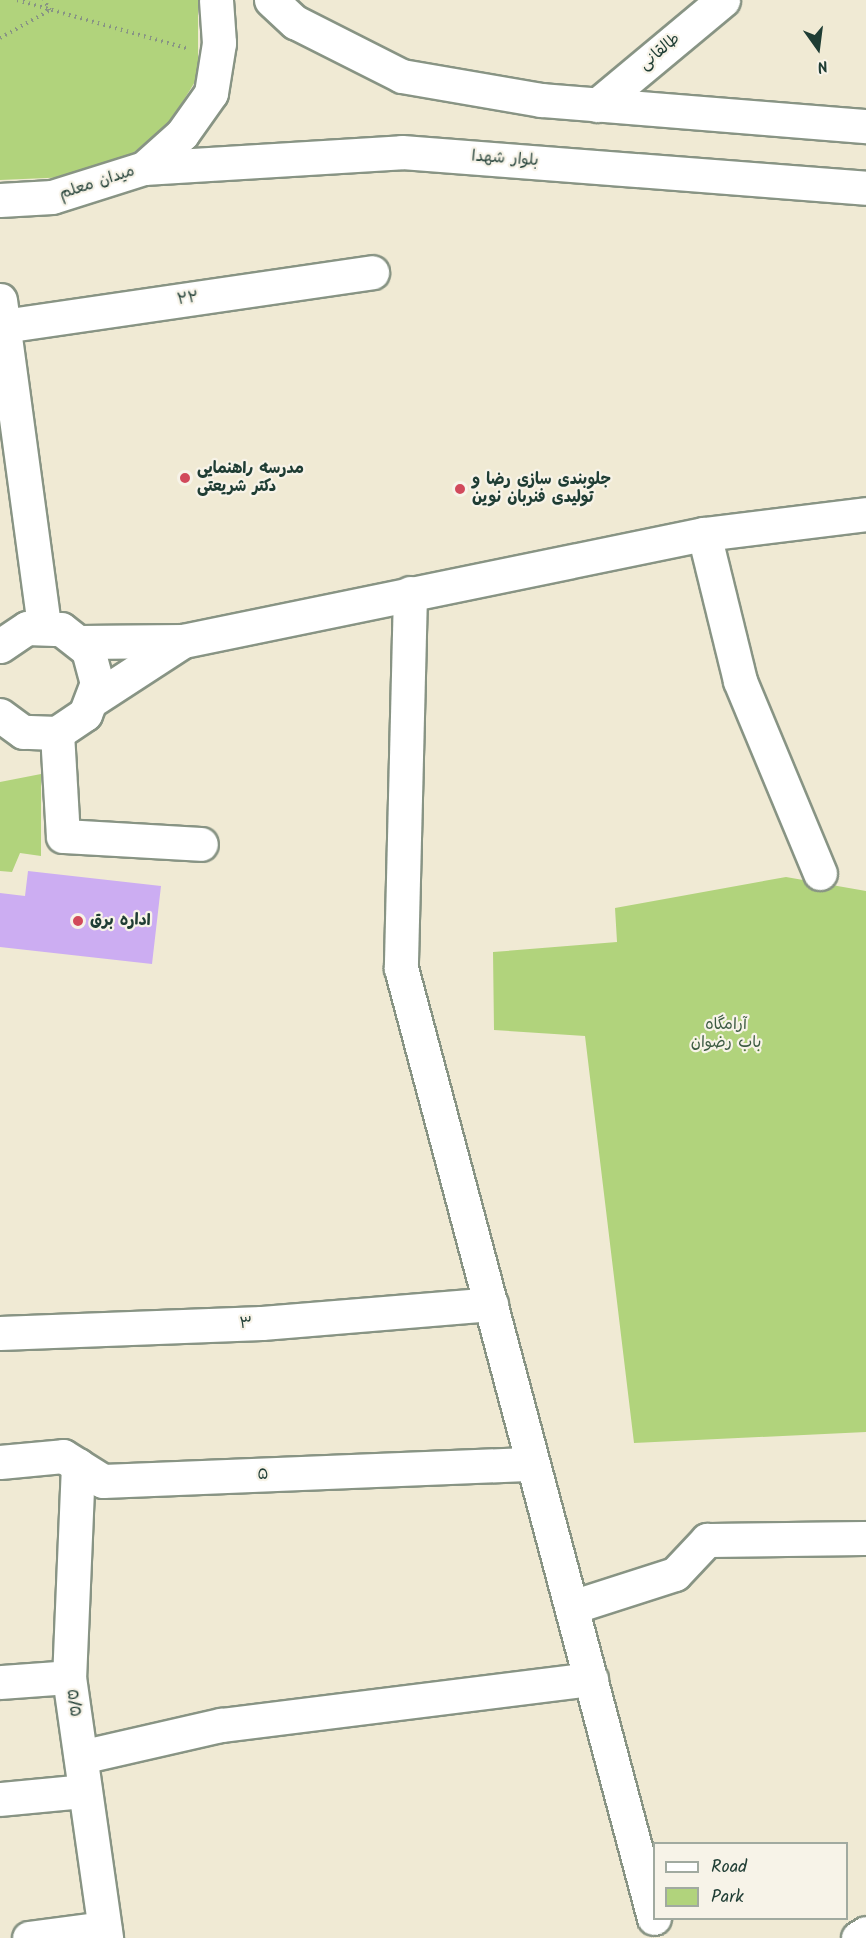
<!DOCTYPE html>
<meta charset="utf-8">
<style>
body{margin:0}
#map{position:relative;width:866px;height:1938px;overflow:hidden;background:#f0ead4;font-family:Kalam,"Playpen Sans Arabic",sans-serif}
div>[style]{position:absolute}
.green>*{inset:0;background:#b1d37c}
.building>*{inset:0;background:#ccadf2}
.path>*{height:4px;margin-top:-2px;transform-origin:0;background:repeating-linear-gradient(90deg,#889484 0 1.5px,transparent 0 6px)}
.roads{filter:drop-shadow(2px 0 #889484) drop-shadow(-2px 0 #889484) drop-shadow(0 2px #889484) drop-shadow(0 -2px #889484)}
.minor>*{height:33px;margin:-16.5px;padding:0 16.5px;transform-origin:16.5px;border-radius:16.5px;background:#fff}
.major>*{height:33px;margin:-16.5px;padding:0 16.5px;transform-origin:16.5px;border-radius:16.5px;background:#fff}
.dots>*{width:16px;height:16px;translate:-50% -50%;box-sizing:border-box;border:3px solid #f7f3e8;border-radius:50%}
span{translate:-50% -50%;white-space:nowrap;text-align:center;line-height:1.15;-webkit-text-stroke:4.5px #f7f3e8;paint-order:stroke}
.street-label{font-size:16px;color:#1f3d34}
.poi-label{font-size:16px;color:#1f3d34;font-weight:700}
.left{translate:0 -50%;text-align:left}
.park-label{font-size:16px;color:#3c5b42}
.legend{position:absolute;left:653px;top:1842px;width:195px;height:78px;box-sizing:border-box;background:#f7f3e8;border:2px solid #a1aaa0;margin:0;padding:8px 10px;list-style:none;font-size:18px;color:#1f3d34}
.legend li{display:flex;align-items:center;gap:12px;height:30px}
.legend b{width:30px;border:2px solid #a1aaa0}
.north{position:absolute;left:788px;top:18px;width:60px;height:60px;-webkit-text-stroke:4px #f7f3e8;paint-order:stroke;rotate:166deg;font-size:16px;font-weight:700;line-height:24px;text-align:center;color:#1f3d34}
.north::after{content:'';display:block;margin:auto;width:21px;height:27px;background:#1f3d34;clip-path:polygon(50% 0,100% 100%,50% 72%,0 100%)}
</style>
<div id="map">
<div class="green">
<i style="clip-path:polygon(0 0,198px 0,198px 77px,170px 122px,127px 158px,70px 177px,0 180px)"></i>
<i style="clip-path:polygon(41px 774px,41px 856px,20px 853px,12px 872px,0 871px,0 782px)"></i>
<i style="clip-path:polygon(786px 877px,866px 891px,866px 1432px,634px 1443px,585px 1036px,494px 1030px,493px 952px,617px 942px,615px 908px)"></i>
</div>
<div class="building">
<i style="clip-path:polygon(28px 871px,161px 886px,152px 964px,0 947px,0 893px,25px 896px)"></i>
</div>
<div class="path">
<i style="left:17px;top:0;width:179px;rotate:15.9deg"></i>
<i style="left:0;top:38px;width:57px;rotate:-29.2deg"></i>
<i style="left:50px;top:10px;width:12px;rotate:-121deg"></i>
</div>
<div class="roads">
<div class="minor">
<i style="left:597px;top:105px;width:164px;rotate:-39.8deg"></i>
<i style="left:4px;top:326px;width:372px;rotate:-8.3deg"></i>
<i style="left:704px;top:534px;width:151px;rotate:76.2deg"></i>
<i style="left:740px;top:681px;width:208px;rotate:67.4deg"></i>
<i style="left:410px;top:593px;width:375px;rotate:91.4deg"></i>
<i style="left:401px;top:968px;width:983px;rotate:75.09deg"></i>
<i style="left:81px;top:642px;width:102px;rotate:-0.6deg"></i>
<i style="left:183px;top:641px;width:532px;rotate:-11.61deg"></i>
<i style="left:704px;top:534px;width:163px;rotate:-7deg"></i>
<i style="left:94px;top:699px;width:106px;rotate:-33.1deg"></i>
<i style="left:57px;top:733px;width:103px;rotate:86.7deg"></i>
<i style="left:63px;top:836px;width:138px;rotate:3.3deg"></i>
<i style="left:0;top:1333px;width:262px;rotate:-2.2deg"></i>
<i style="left:262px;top:1323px;width:230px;rotate:-4.7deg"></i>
<i style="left:0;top:1462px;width:63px;rotate:-5.4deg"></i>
<i style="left:63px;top:1456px;width:47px;rotate:32deg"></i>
<i style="left:103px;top:1481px;width:430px;rotate:-2.3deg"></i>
<i style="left:78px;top:1465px;width:212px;rotate:92.4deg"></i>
<i style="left:69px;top:1677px;width:264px;rotate:81.9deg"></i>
<i style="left:572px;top:1607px;width:108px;rotate:-17.8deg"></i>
<i style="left:675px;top:1574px;width:47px;rotate:-46.7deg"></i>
<i style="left:707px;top:1540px;width:159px;rotate:-0.7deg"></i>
<i style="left:0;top:1682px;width:69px;rotate:-4.1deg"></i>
<i style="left:81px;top:1757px;width:144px;rotate:-12.9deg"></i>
<i style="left:221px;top:1725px;width:373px;rotate:-7.1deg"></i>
<i style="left:0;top:1799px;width:85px;rotate:-5.4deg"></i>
<i style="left:29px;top:1938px;width:76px;rotate:-7.6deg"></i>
<i style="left:858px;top:1938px;width:9px;rotate:-32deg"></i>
</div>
<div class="major">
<i style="left:271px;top:0;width:33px;rotate:43deg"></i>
<i style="left:295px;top:22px;width:120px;rotate:26.8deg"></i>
<i style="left:402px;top:76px;width:141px;rotate:9.8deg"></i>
<i style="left:541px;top:100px;width:326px;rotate:4.6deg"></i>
<i style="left:144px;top:168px;width:258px;rotate:-3.5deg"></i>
<i style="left:402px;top:152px;width:465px;rotate:4.4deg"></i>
<i style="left:0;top:200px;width:52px;rotate:-3.3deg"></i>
<i style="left:52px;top:197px;width:96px;rotate:-17.5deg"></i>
<i style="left:144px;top:168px;width:51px;rotate:-41.8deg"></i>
<i style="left:182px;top:134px;width:50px;rotate:-54.7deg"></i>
<i style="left:211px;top:93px;width:51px;rotate:-80.9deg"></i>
<i style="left:219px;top:43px;width:43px;rotate:-94deg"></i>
<i style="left:0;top:300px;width:329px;rotate:82.3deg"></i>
<i style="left:0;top:646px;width:32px;rotate:-34deg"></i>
<i style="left:27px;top:628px;width:34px;rotate:2deg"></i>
<i style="left:61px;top:629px;width:34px;rotate:38deg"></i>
<i style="left:88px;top:650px;width:34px;rotate:75deg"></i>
<i style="left:97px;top:683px;width:33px;rotate:111deg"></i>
<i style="left:85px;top:714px;width:34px;rotate:146deg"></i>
<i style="left:57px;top:733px;width:34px;rotate:-178deg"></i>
<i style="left:23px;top:732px;width:29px;rotate:-144deg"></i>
</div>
</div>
<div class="dots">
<i style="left:185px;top:478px;background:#d1495b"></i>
<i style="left:460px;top:489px;background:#d1495b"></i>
<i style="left:78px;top:921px;background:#d1495b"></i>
</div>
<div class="street-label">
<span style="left:660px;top:52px;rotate:-40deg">طالقانی</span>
<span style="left:505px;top:159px;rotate:4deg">بلوار شهدا</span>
<span style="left:97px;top:183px;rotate:-18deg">میدان معلم</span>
<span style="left:188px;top:299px;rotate:-8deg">۲۲</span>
<span style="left:246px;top:1324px;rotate:-2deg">۳</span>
<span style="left:263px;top:1475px;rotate:-2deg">۵</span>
<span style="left:73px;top:1703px;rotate:82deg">۵/۵</span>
</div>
<div class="poi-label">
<span class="left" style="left:197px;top:478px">مدرسه راهنمایی<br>دکتر شریعتی</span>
<span class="left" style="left:472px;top:489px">جلوبندی سازی رضا و<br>تولیدی فنربان نوین</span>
<span class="left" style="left:90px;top:921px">اداره برق</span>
</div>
<div class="park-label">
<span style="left:726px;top:1034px">آرامگاه<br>باب رضوان</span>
</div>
<ul class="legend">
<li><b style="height:8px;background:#fff"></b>Road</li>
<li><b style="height:16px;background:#b1d37c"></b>Park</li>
</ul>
<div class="north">N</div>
</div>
